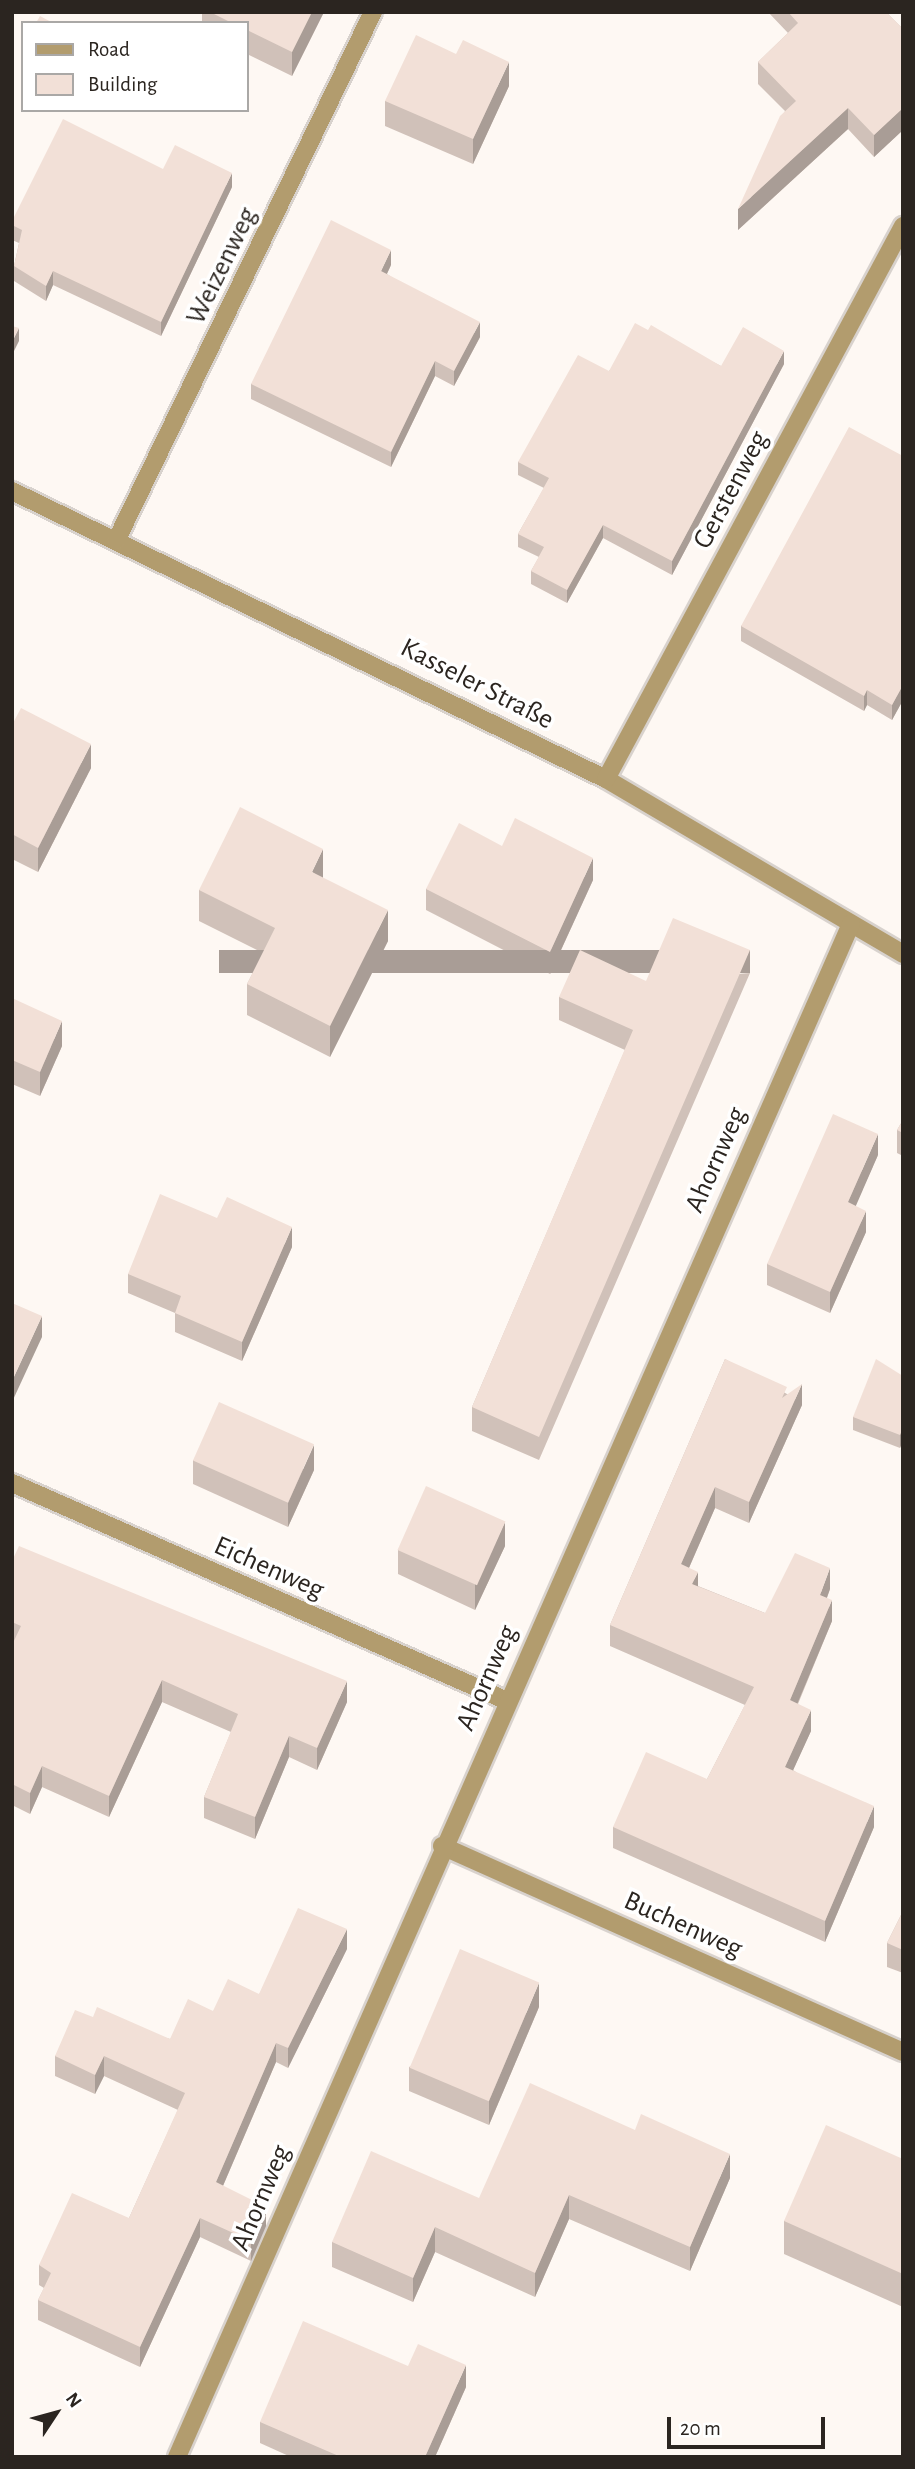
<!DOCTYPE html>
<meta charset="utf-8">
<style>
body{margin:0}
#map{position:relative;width:915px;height:2469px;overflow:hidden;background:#fef8f3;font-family:"Alegreya Sans",sans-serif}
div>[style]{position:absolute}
.roads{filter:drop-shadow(2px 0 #d8d2cd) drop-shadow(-2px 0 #d8d2cd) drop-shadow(0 2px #d8d2cd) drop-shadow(0 -2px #d8d2cd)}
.minor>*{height:18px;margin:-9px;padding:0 9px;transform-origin:9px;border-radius:9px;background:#b29c6e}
.wall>*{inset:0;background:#d0c1b9}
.shaded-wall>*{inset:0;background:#a99d96;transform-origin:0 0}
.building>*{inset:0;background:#f2e0d7;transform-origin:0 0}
span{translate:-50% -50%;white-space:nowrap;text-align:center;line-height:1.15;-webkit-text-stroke:7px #fff;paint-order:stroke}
.street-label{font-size:28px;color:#2b2520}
.frame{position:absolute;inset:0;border:14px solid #2b2520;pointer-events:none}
.legend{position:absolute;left:21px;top:21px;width:228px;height:91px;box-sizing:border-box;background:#fff;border:2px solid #aaa8a6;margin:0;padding:9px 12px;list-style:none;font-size:21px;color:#2b2520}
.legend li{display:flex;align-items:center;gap:14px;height:35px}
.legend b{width:35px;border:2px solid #aaa8a6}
.north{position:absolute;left:21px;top:2378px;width:70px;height:70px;-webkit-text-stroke:5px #fff;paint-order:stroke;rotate:54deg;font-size:19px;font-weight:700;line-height:28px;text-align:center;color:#2b2520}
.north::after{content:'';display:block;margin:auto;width:24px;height:32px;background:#2b2520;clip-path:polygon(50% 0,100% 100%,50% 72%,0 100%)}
.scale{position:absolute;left:667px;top:2417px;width:158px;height:32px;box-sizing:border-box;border:4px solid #2b2520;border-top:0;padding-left:9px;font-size:21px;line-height:24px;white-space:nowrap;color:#2b2520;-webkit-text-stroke:5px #fff;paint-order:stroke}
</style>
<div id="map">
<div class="roads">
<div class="minor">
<i style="left:12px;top:491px;width:660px;rotate:25.87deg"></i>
<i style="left:606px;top:779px;width:345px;rotate:30.5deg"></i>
<i style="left:116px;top:541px;width:588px;rotate:-64.09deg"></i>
<i style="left:606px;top:779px;width:628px;rotate:-61.76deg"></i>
<i style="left:12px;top:1483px;width:539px;rotate:23.76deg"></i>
<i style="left:442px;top:1846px;width:505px;rotate:24.08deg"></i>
<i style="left:177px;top:2457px;width:1675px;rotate:-66.27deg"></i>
</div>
</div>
<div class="wall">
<i style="clip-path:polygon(202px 12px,324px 12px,292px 76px,247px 54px,247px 23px,202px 23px)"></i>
<i style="clip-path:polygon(768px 12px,886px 12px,903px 29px,903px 130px,874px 157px,848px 129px,738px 230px,785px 111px,758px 84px,758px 62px,788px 33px)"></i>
<i style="clip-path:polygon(23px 49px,23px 67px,21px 66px,21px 53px)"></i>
<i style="clip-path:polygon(509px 86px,473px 164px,385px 126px,385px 101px)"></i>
<i style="clip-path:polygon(163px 169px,232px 187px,161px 336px,53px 285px,46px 301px,14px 281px,14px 266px,19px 243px,12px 240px,12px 221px)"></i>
<i style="clip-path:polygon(391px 265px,387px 274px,480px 337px,454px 386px,435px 376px,391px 467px,251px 399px,251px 384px)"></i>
<i style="clip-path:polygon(648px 330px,721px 366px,784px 364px,672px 575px,603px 538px,567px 603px,531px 584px,531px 571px,539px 557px,518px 547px,518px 534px,544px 488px,518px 475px,518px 462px,609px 371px)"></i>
<i style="clip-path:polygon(903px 456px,903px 700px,892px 720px,867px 705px,864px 711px,741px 641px,741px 626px)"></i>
<i style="clip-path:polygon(12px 725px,91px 768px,38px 872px,12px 859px)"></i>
<i style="clip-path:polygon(502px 846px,593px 880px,550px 974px,426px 910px,426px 889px)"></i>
<i style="clip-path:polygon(323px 878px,388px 941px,330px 1057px,247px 1015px,247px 984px,263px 953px,199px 921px,199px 890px)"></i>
<i style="clip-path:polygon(750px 973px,539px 1460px,472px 1431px,472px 1407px,625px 1050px,559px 1020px,559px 997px,646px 981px)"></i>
<i style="clip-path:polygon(12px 998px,62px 1046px,40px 1096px,12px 1084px)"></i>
<i style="clip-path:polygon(903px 1120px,903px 1156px,897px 1153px,897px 1130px)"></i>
<i style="clip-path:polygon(878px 1155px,855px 1206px,866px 1232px,830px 1313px,767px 1285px,767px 1264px)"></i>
<i style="clip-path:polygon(217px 1218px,292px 1247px,242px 1361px,175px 1332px,175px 1313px,128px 1293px,128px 1274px)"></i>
<i style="clip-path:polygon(725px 1359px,787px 1394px,802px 1405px,749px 1523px,715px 1508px,689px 1568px,698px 1586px,765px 1613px,830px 1589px,827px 1598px,832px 1621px,798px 1704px,811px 1731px,793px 1770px,874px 1827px,825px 1942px,613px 1848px,613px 1827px,707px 1779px,745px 1705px,610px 1646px,610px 1625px)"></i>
<i style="clip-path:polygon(903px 1376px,903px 1440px,900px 1448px,853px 1430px,853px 1417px)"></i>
<i style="clip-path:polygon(193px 1460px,314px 1470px,288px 1527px,193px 1484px)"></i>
<i style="clip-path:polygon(505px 1546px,475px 1610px,398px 1574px,398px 1550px)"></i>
<i style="clip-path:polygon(12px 1561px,347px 1702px,317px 1770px,289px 1757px,255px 1839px,204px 1818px,204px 1797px,231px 1732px,162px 1702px,109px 1817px,42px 1787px,30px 1814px,12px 1805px)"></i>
<i style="clip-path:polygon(903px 1911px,903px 1973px,887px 1967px,887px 1943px)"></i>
<i style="clip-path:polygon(347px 1949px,288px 2068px,276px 2062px,223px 2186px,266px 2226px,251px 2261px,200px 2237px,140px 2367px,38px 2320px,38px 2300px,44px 2288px,39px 2285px,39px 2265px,129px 2218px,178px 2110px,104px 2076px,95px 2094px,55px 2076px,55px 2056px,93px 2017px,170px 2039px,213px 2011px,259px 1994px)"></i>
<i style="clip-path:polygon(539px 2007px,489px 2125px,409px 2091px,409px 2067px)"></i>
<i style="clip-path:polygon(903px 2159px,903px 2307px,784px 2254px,784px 2221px)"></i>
<i style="clip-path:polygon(730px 2178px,690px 2271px,569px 2219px,535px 2297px,435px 2252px,413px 2302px,332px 2267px,332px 2242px,479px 2198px)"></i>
<i style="clip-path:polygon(408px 2366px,466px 2387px,435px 2457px,291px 2457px,260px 2443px,260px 2422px)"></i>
</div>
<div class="shaded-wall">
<i style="clip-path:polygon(312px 12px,324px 12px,292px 76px,292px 52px)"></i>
<i style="clip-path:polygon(509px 62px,509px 86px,473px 164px,473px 139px)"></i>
<i style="clip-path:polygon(848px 108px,848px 129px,738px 230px,738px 209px)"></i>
<i style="clip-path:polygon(903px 108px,903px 130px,874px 157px,874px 135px)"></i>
<i style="clip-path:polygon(232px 173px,232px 187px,161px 336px,161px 322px)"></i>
<i style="clip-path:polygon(391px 250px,391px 265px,381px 286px,381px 271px)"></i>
<i style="clip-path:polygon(53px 271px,53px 285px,46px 301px,46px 286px)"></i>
<i style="clip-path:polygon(480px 322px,480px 337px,454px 386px,454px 371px)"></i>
<i style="clip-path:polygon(19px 328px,19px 341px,12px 355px,12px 342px)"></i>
<i style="clip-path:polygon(784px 351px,784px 364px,672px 575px,672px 561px)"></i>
<i style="clip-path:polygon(435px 361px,435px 376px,391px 467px,391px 452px)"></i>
<i style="clip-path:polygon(603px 525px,603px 538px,567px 603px,567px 590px)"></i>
<i style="clip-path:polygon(903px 685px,903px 700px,892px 720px,892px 705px)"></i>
<i style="clip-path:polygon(867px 690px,867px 705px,864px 711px,864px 696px)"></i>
<i style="clip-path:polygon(91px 744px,91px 768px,38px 872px,38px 848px)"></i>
<i style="clip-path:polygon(323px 849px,323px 880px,312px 872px)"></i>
<i style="clip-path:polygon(593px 858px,593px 880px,550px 974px,550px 952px)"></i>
<i style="clip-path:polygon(388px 910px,388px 941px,330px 1057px,330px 1026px)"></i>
<i style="left:750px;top:950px;width:23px;height:531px;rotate:90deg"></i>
<i style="clip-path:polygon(62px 1021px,62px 1046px,40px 1096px,40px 1072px)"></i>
<i style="clip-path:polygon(878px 1134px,878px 1155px,848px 1224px,848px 1202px)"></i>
<i style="clip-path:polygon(866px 1211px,866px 1232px,830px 1313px,830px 1292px)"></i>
<i style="clip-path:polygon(292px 1227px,292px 1247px,242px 1361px,242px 1342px)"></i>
<i style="clip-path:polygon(42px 1316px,42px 1337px,12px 1402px,12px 1381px)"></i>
<i style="clip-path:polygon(802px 1384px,802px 1405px,749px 1523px,749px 1502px)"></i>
<i style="clip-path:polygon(903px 1427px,903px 1440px,900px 1448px,900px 1435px)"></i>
<i style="clip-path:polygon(314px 1445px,314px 1470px,288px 1527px,288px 1503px)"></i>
<i style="clip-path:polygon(715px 1487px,715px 1508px,681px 1586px,681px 1564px)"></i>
<i style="clip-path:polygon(505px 1522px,505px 1546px,475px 1610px,475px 1585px)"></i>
<i style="clip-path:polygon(830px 1568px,830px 1589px,820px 1616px,820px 1595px)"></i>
<i style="clip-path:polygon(698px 1572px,698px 1593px,692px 1584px)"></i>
<i style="clip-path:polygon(832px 1600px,832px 1621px,790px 1721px,790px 1700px)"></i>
<i style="clip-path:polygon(162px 1680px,162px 1702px,109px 1817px,109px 1796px)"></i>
<i style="clip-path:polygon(347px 1681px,347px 1702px,317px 1770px,317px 1748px)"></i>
<i style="clip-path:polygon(811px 1710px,811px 1731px,785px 1788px,785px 1767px)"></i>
<i style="clip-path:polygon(289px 1736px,289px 1757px,255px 1839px,255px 1817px)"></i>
<i style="clip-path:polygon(42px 1766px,42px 1787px,30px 1814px,30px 1793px)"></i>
<i style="clip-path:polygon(874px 1806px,874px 1827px,825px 1942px,825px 1921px)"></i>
<i style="clip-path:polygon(347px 1929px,347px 1949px,288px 2068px,288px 2048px)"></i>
<i style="clip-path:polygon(539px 1983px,539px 2007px,489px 2125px,489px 2101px)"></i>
<i style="clip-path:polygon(276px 2043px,276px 2062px,216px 2202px,216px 2182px)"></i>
<i style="clip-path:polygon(104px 2056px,104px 2076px,95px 2094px,95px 2075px)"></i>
<i style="clip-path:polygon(730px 2154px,730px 2178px,690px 2271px,690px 2247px)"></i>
<i style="clip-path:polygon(569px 2195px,569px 2219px,535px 2297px,535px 2273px)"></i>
<i style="clip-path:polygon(266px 2207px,266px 2226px,251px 2261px,251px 2241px)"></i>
<i style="clip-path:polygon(200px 2218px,200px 2237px,140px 2367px,140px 2347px)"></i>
<i style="clip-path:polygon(435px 2227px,435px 2252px,413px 2302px,413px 2278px)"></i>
<i style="clip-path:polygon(466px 2365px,466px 2387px,435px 2457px,425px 2457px)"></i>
</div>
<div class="building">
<i style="clip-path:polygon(210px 12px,312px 12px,292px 52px,247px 30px,247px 23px,232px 23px)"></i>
<i style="clip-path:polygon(788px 12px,886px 12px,903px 29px,903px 108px,874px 135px,848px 108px,738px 209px,780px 116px,796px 101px,758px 62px,798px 23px)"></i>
<i style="clip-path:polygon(40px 16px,53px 23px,36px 23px)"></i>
<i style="clip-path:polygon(416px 35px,456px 54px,463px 40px,509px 62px,473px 139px,385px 101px)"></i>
<i style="clip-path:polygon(63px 119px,163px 169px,175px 145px,232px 173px,161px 322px,53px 271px,46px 286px,14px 266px,22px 230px,12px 225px,12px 221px)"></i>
<i style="clip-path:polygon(331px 220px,391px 250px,381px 271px,480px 322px,454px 371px,435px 361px,391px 452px,251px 384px)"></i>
<i style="clip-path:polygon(635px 323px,648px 330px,651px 325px,721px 366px,743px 327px,784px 351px,672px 561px,603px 525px,567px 590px,531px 571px,544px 547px,518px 534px,549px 478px,518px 462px,578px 355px,609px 371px)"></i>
<i style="clip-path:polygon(12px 326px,19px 328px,12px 342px)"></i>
<i style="clip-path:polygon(849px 427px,903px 456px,903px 685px,892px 705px,867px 690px,864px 696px,741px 626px)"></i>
<i style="clip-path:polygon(21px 708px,91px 744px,38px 848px,12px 834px,12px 725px)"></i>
<i style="clip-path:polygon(240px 807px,323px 849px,312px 872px,388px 910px,330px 1026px,247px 984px,275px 928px,199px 890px)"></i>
<i style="clip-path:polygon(515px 818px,593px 858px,550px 952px,426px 889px,459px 823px,502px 846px)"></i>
<i style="clip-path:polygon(673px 918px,750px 950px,539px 1437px,472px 1407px,633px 1030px,559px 997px,580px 950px,646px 981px)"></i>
<i style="clip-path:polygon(12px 998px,62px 1021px,40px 1072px,12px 1060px)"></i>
<i style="clip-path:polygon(833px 1114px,878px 1134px,848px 1202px,866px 1211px,830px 1292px,767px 1264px)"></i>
<i style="clip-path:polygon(903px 1120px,903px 1133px,897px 1130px)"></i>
<i style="clip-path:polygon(160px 1194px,217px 1218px,227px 1197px,292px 1227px,242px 1342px,175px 1313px,181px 1296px,128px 1274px)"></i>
<i style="clip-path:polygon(12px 1303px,42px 1316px,12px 1381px)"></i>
<i style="clip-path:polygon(725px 1359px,787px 1387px,782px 1398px,802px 1384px,749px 1502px,715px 1487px,681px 1564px,698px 1572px,692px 1584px,765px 1613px,795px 1553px,830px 1568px,820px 1595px,832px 1600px,790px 1700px,811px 1710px,785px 1767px,874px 1806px,825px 1921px,613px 1827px,646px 1752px,707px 1779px,754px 1687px,610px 1625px)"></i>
<i style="clip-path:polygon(876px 1359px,903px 1376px,903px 1427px,900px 1435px,853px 1417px)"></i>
<i style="left:219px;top:1402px;width:104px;height:64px;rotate:24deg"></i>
<i style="left:426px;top:1486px;width:87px;height:70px;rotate:24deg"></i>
<i style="clip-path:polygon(19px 1546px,347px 1681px,317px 1748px,289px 1736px,255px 1817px,204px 1797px,238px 1714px,162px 1680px,109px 1796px,42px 1766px,30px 1793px,12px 1784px,12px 1645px,21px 1626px,12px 1622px,12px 1561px)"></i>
<i style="clip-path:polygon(298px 1908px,347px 1929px,288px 2048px,276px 2043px,216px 2182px,266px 2207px,251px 2241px,200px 2218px,140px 2347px,38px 2300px,51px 2273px,39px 2265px,72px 2193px,129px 2218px,185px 2093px,104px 2056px,95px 2075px,55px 2056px,75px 2010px,93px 2017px,97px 2007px,170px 2039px,188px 1999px,213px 2011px,228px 1979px,259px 1994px)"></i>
<i style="clip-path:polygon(903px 1911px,903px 1950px,887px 1943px)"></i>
<i style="left:460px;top:1949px;width:86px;height:129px;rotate:23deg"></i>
<i style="clip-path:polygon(530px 2083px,635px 2130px,641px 2114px,730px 2154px,690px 2247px,569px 2195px,535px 2273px,435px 2227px,413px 2278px,332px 2242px,371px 2151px,479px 2198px)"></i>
<i style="clip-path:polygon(826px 2125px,903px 2159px,903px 2274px,784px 2221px)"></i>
<i style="clip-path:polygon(303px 2321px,408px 2366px,418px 2344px,466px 2365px,425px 2457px,341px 2457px,260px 2422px)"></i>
</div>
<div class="street-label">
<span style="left:222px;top:266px;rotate:-64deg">Weizenweg</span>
<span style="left:731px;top:490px;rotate:-62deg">Gerstenweg</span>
<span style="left:477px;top:684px;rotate:27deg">Kasseler Straße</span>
<span style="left:716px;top:1160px;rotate:-66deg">Ahornweg</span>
<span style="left:269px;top:1568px;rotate:24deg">Eichenweg</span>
<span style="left:487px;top:1678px;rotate:-66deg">Ahornweg</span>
<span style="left:683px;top:1925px;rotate:24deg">Buchenweg</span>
<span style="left:261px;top:2198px;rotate:-67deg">Ahornweg</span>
</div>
<div class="frame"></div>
<ul class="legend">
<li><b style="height:9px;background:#b29c6e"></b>Road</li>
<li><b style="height:19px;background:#f2e0d7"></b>Building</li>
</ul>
<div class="north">N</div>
<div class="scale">20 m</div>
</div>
